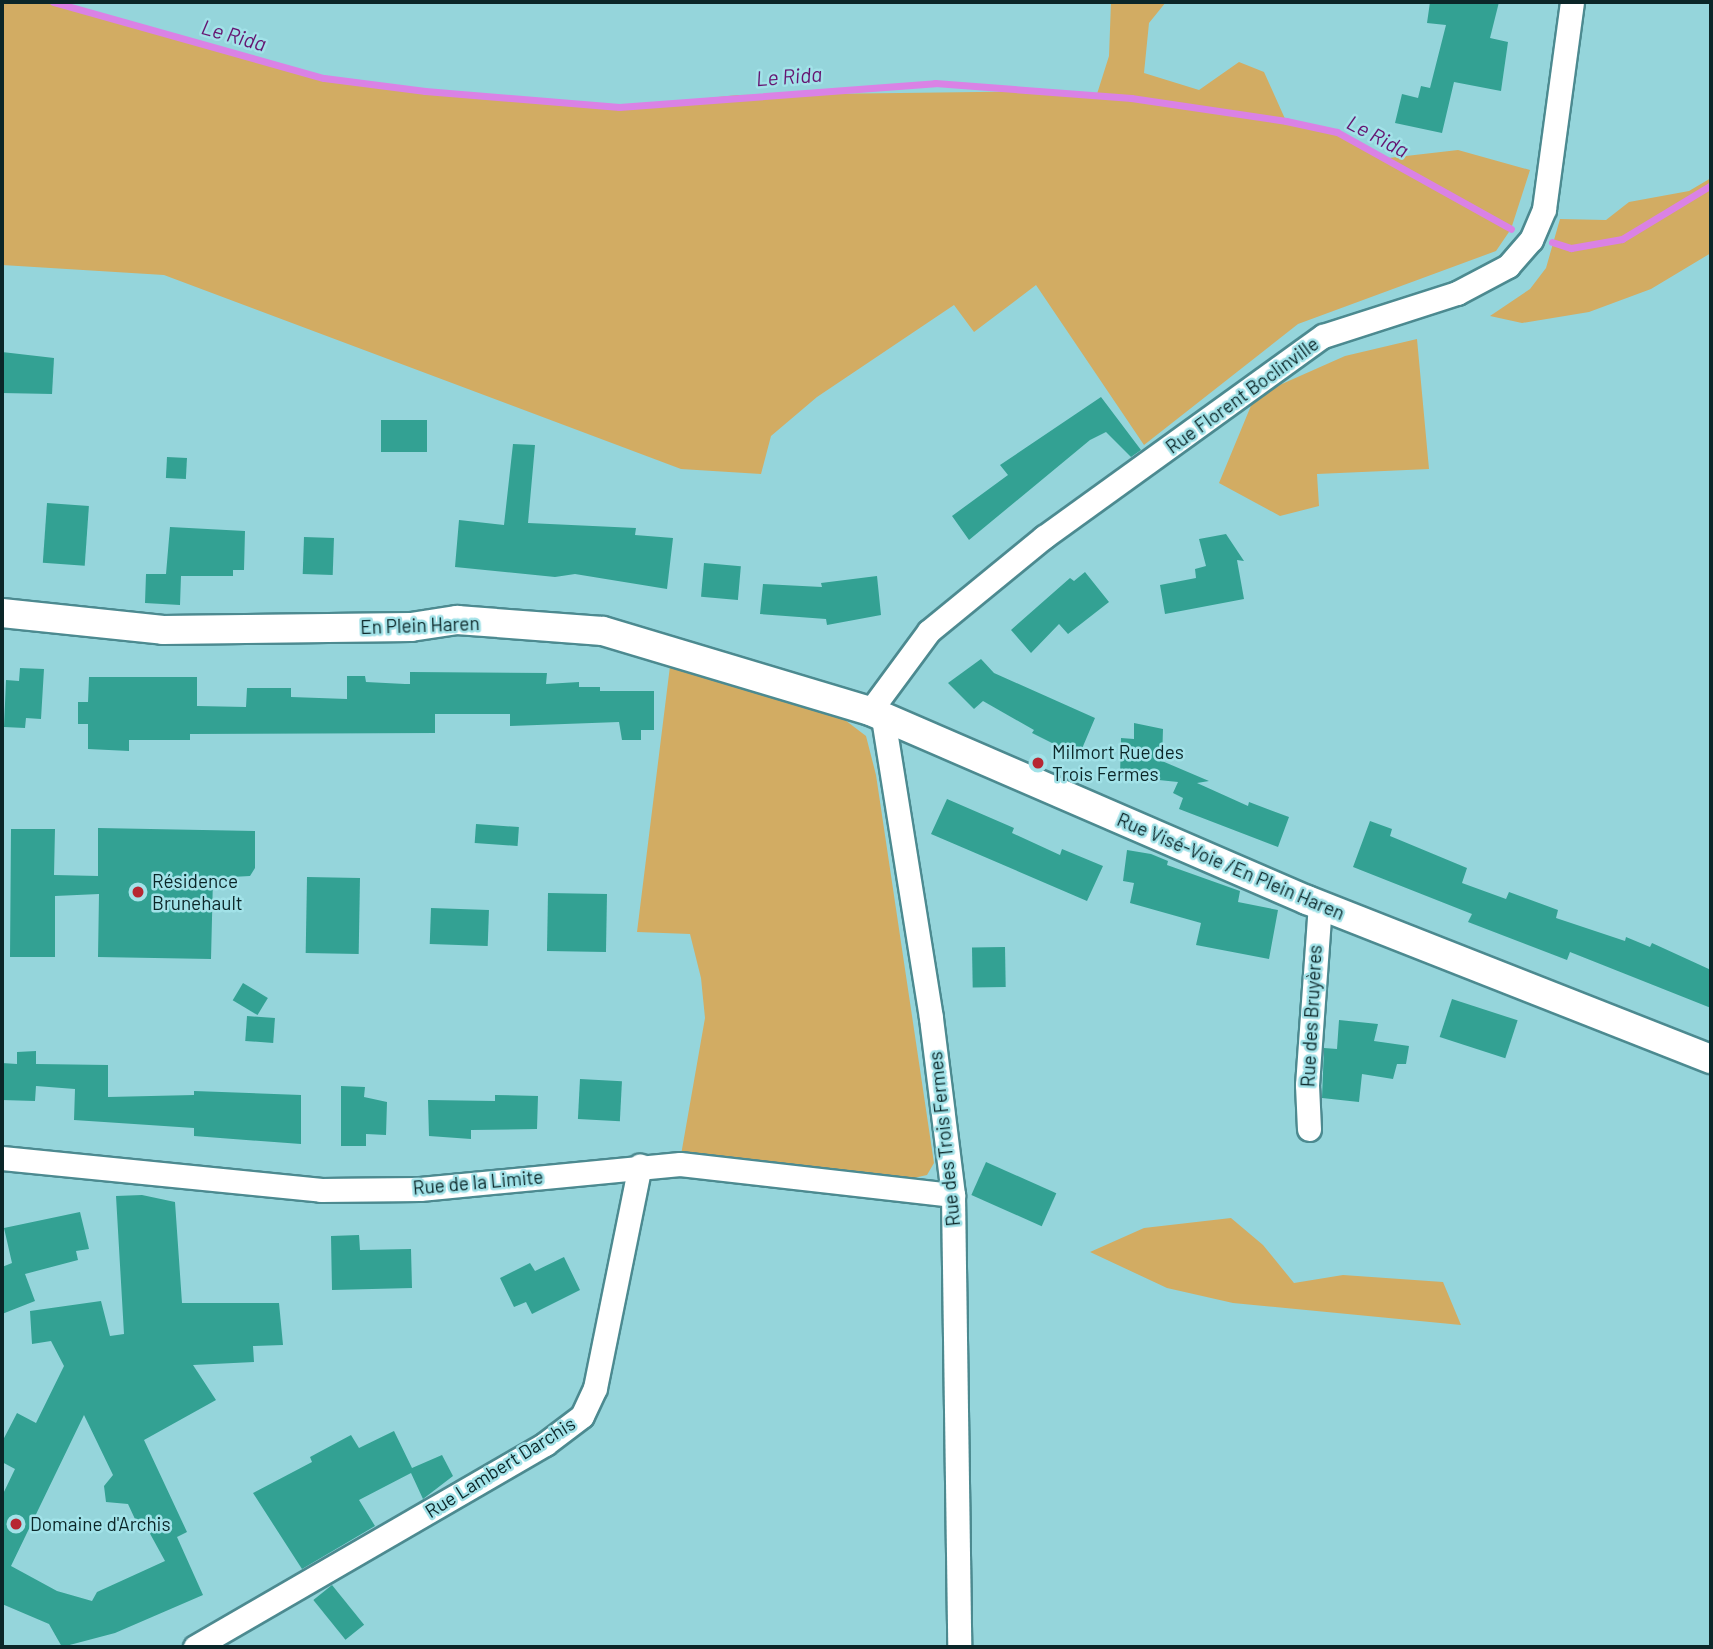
<!DOCTYPE html>
<meta charset="utf-8">
<style>
body{margin:0}
#map{position:relative;width:1713px;height:1649px;overflow:hidden;background:#95d5db;font-family:Barlow,sans-serif}
div>[style]{position:absolute}
.green>*{inset:0;background:#d2ac63}
.stream>*{height:7px;margin:-3.5px;padding:0 3.5px;transform-origin:3.5px;border-radius:3.5px;background:#da82e5}
.building>*{inset:0;background:#33a193;transform-origin:0 0}
.roads{filter:drop-shadow(2px 0 #4c8a90) drop-shadow(-2px 0 #4c8a90) drop-shadow(0 2px #4c8a90) drop-shadow(0 -2px #4c8a90)}
.minor>*{height:23px;margin:-11.5px;padding:0 11.5px;transform-origin:11.5px;border-radius:11.5px;background:#fff}
.tertiary>*{height:28px;margin:-14px;padding:0 14px;transform-origin:14px;border-radius:14px;background:#fff}
.dots>*{width:19px;height:19px;translate:-50% -50%;box-sizing:border-box;border:4px solid #a2e2e8;border-radius:50%}
span{translate:-50% -50%;white-space:nowrap;text-align:center;line-height:1.15;-webkit-text-stroke:5px #a2e2e8;paint-order:stroke}
.street-label{font-size:19px;color:#0b2628}
.poi-label{font-size:19px;color:#0b2628}
.left{translate:0 -50%;text-align:left}
.water-label{font-size:21px;color:#661571;font-style:italic}
.frame{position:absolute;inset:0;border:4px solid #0b2628;pointer-events:none}
</style>
<div id="map">
<div class="green">
<i style="clip-path:polygon(2px 2px,53px 2px,324px 78px,425px 91px,619px 107px,738px 95px,1060px 91px,1097px 94px,1109px 56px,1111px 2px,1166px 2px,1149px 23px,1144px 73px,1199px 90px,1239px 62px,1264px 72px,1286px 121px,1337px 132px,1380px 159px,1458px 150px,1530px 170px,1511px 229px,1496px 251px,1298px 324px,1144px 445px,1036px 285px,974px 332px,954px 305px,817px 397px,771px 436px,761px 474px,681px 469px,164px 275px,2px 265px)"></i>
<i style="clip-path:polygon(1711px 178px,1711px 253px,1651px 289px,1589px 312px,1522px 323px,1490px 316px,1530px 289px,1546px 268px,1560px 219px,1606px 220px,1629px 202px,1689px 191px)"></i>
<i style="clip-path:polygon(1417px 339px,1429px 469px,1317px 474px,1319px 506px,1280px 516px,1219px 483px,1255px 396px,1345px 356px)"></i>
<i style="clip-path:polygon(671px 658px,845px 720px,866px 736px,876px 775px,934px 1163px,927px 1175px,905px 1180px,681px 1155px,705px 1018px,701px 978px,690px 934px,637px 932px)"></i>
<i style="clip-path:polygon(1231px 1218px,1263px 1245px,1294px 1283px,1343px 1275px,1443px 1282px,1461px 1325px,1233px 1303px,1167px 1288px,1090px 1252px,1144px 1228px)"></i>
</div>
<div class="stream">
<i style="left:53px;top:2px;width:281px;rotate:15.7deg"></i>
<i style="left:324px;top:78px;width:102px;rotate:7.3deg"></i>
<i style="left:425px;top:91px;width:195px;rotate:4.7deg"></i>
<i style="left:619px;top:107px;width:317px;rotate:-4.3deg"></i>
<i style="left:935px;top:83px;width:197px;rotate:4.4deg"></i>
<i style="left:1131px;top:98px;width:157px;rotate:8.4deg"></i>
<i style="left:1286px;top:121px;width:52px;rotate:12.2deg"></i>
<i style="left:1337px;top:132px;width:199px;rotate:29.1deg"></i>
<i style="left:1552px;top:242px;width:20px;rotate:18deg"></i>
<i style="left:1571px;top:248px;width:52px;rotate:-10deg"></i>
<i style="left:1622px;top:239px;width:104px;rotate:-31.2deg"></i>
</div>
<div class="building">
<i style="clip-path:polygon(1430px 2px,1499px 2px,1490px 38px,1508px 42px,1501px 91px,1454px 82px,1442px 133px,1395px 123px,1402px 94px,1418px 98px,1421px 86px,1430px 88px,1446px 25px,1427px 23px)"></i>
<i style="clip-path:polygon(2px 352px,54px 358px,52px 394px,2px 393px)"></i>
<i style="clip-path:polygon(1101px 397px,1141px 450px,1131px 457px,1106px 432px,1090px 440px,969px 540px,952px 516px,1008px 475px,1000px 465px)"></i>
<i style="left:381px;top:420px;width:46px;height:32px"></i>
<i style="clip-path:polygon(513px 444px,535px 445px,528px 523px,636px 528px,635px 535px,673px 538px,667px 589px,575px 574px,555px 577px,455px 567px,459px 520px,504px 525px)"></i>
<i style="left:167px;top:457px;width:20px;height:21px;rotate:3deg"></i>
<i style="left:47px;top:503px;width:42px;height:60px;rotate:4deg"></i>
<i style="clip-path:polygon(170px 527px,245px 531px,244px 570px,233px 570px,233px 576px,181px 576px,180px 605px,145px 603px,146px 574px,166px 574px)"></i>
<i style="clip-path:polygon(1226px 534px,1244px 561px,1237px 560px,1244px 599px,1165px 614px,1160px 585px,1196px 578px,1195px 569px,1206px 566px,1199px 539px)"></i>
<i style="left:304px;top:537px;width:30px;height:37px;rotate:2deg"></i>
<i style="left:704px;top:563px;width:37px;height:34px;rotate:5deg"></i>
<i style="clip-path:polygon(1085px 572px,1109px 602px,1068px 634px,1059px 624px,1031px 653px,1011px 630px,1070px 578px,1074px 581px)"></i>
<i style="clip-path:polygon(877px 576px,881px 615px,827px 625px,826px 619px,760px 614px,763px 584px,822px 587px,821px 583px)"></i>
<i style="clip-path:polygon(981px 659px,994px 673px,1095px 718px,1081px 751px,1067px 743px,1064px 749px,1032px 733px,1034px 730px,983px 701px,974px 709px,948px 683px)"></i>
<i style="clip-path:polygon(20px 668px,44px 669px,41px 719px,26px 718px,25px 728px,4px 727px,6px 680px,19px 681px)"></i>
<i style="clip-path:polygon(410px 672px,547px 673px,546px 684px,579px 682px,579px 687px,600px 687px,600px 691px,654px 691px,654px 730px,641px 730px,641px 740px,622px 740px,619px 722px,510px 726px,510px 714px,435px 714px,435px 733px,190px 734px,190px 740px,129px 740px,129px 751px,88px 749px,88px 724px,78px 724px,78px 702px,88px 702px,89px 677px,197px 677px,197px 706px,246px 707px,247px 688px,291px 688px,291px 697px,347px 699px,347px 676px,365px 676px,366px 682px,405px 684px,410px 684px)"></i>
<i style="clip-path:polygon(1134px 723px,1163px 729px,1162px 761px,1209px 781px,1197px 783px,1248px 806px,1249px 802px,1289px 817px,1278px 847px,1179px 809px,1183px 798px,1173px 793px,1178px 782px,1120px 776px,1121px 738px,1134px 739px)"></i>
<i style="clip-path:polygon(947px 799px,1014px 828px,1012px 833px,1060px 855px,1062px 849px,1103px 866px,1087px 901px,931px 834px)"></i>
<i style="clip-path:polygon(1370px 821px,1392px 829px,1390px 836px,1467px 868px,1462px 883px,1506px 899px,1509px 892px,1558px 910px,1556px 918px,1625px 941px,1626px 937px,1650px 947px,1652px 943px,1711px 970px,1711px 1008px,1570px 952px,1567px 960px,1468px 922px,1472px 914px,1353px 867px)"></i>
<i style="left:476px;top:824px;width:43px;height:19px;rotate:4deg"></i>
<i style="clip-path:polygon(98px 828px,255px 831px,255px 868px,250px 876px,213px 878px,211px 959px,98px 957px,99px 894px,55px 896px,55px 957px,10px 957px,11px 829px,55px 829px,54px 875px,98px 876px)"></i>
<i style="clip-path:polygon(1127px 850px,1151px 854px,1168px 861px,1167px 865px,1240px 891px,1238px 902px,1278px 910px,1269px 959px,1196px 945px,1201px 923px,1130px 903px,1134px 883px,1123px 881px)"></i>
<i style="left:307px;top:877px;width:53px;height:76px;rotate:1deg"></i>
<i style="left:548px;top:893px;width:59px;height:58px;rotate:1deg"></i>
<i style="left:431px;top:908px;width:58px;height:36px;rotate:2deg"></i>
<i style="left:1005px;top:947px;width:40px;height:33px;rotate:89deg"></i>
<i style="left:243px;top:983px;width:29px;height:20px;rotate:31deg"></i>
<i style="left:1452px;top:999px;width:69px;height:40px;rotate:18deg"></i>
<i style="left:247px;top:1016px;width:28px;height:25px;rotate:4deg"></i>
<i style="clip-path:polygon(1339px 1020px,1378px 1024px,1374px 1041px,1409px 1046px,1406px 1064px,1397px 1064px,1393px 1079px,1362px 1074px,1359px 1102px,1322px 1098px,1324px 1048px,1337px 1049px)"></i>
<i style="clip-path:polygon(36px 1051px,36px 1064px,108px 1065px,108px 1097px,194px 1095px,194px 1091px,301px 1095px,301px 1144px,194px 1136px,194px 1128px,74px 1120px,75px 1089px,36px 1086px,35px 1101px,2px 1100px,2px 1063px,17px 1064px,17px 1052px)"></i>
<i style="left:580px;top:1079px;width:42px;height:40px;rotate:3deg"></i>
<i style="clip-path:polygon(341px 1086px,365px 1087px,364px 1097px,387px 1102px,386px 1135px,366px 1134px,366px 1146px,341px 1146px)"></i>
<i style="clip-path:polygon(495px 1095px,538px 1096px,537px 1129px,471px 1130px,471px 1139px,429px 1136px,428px 1100px,495px 1101px)"></i>
<i style="left:986px;top:1162px;width:77px;height:36px;rotate:24deg"></i>
<i style="clip-path:polygon(evenodd,142px 1195px,175px 1202px,182px 1303px,279px 1303px,283px 1345px,253px 1346px,254px 1362px,193px 1365px,216px 1400px,144px 1440px,187px 1532px,177px 1537px,203px 1595px,115px 1633px,62px 1647px,49px 1624px,2px 1604px,2px 1496px,15px 1469px,2px 1462px,2px 1442px,17px 1413px,36px 1423px,64px 1366px,51px 1341px,32px 1344px,30px 1311px,101px 1301px,110px 1336px,124px 1334px,116px 1196px,142px 1195px,84px 1415px,113px 1475px,104px 1486px,106px 1502px,128px 1504px,141px 1532px,148px 1530px,165px 1561px,97px 1592px,92px 1601px,57px 1591px,11px 1566px,84px 1415px)"></i>
<i style="clip-path:polygon(80px 1212px,89px 1249px,76px 1251px,78px 1260px,25px 1274px,35px 1301px,2px 1314px,2px 1267px,12px 1263px,4px 1228px)"></i>
<i style="clip-path:polygon(359px 1235px,360px 1250px,411px 1249px,412px 1288px,332px 1290px,331px 1236px)"></i>
<i style="clip-path:polygon(564px 1257px,580px 1290px,532px 1314px,526px 1302px,514px 1307px,500px 1278px,530px 1263px,535px 1271px)"></i>
<i style="clip-path:polygon(394px 1431px,412px 1468px,442px 1455px,453px 1476px,423px 1499px,411px 1473px,359px 1500px,375px 1526px,302px 1569px,253px 1493px,312px 1462px,310px 1457px,351px 1435px,359px 1448px)"></i>
<i style="left:332px;top:1585px;width:51px;height:24px;rotate:51deg"></i>
</div>
<div class="roads">
<div class="minor">
<i style="left:870px;top:711px;width:99px;rotate:-53.6deg"></i>
<i style="left:929px;top:631px;width:149px;rotate:-39.3deg"></i>
<i style="left:1044px;top:537px;width:344px;rotate:-35.8deg"></i>
<i style="left:1323px;top:336px;width:141px;rotate:-17.8deg"></i>
<i style="left:1457px;top:293px;width:58px;rotate:-27.9deg"></i>
<i style="left:1508px;top:266px;width:35px;rotate:-49deg"></i>
<i style="left:1531px;top:240px;width:34px;rotate:-67deg"></i>
<i style="left:1544px;top:209px;width:209px;rotate:-82.3deg"></i>
<i style="left:883px;top:718px;width:304px;rotate:80.9deg"></i>
<i style="left:931px;top:1018px;width:178px;rotate:82.9deg"></i>
<i style="left:953px;top:1195px;width:452px;rotate:89.2deg"></i>
<i style="left:1309px;top:1129px;width:44px;rotate:-92.6deg"></i>
<i style="left:1307px;top:1085px;width:180px;rotate:-85.9deg"></i>
<i style="left:2px;top:1158px;width:321px;rotate:5.7deg"></i>
<i style="left:321px;top:1190px;width:99px;rotate:-0.6deg"></i>
<i style="left:420px;top:1189px;width:261px;rotate:-5.5deg"></i>
<i style="left:680px;top:1164px;width:275px;rotate:6.5deg"></i>
<i style="left:195px;top:1647px;width:405px;rotate:-30.1deg"></i>
<i style="left:545px;top:1444px;width:46px;rotate:-37.1deg"></i>
<i style="left:582px;top:1416px;width:31px;rotate:-65deg"></i>
<i style="left:595px;top:1388px;width:227px;rotate:-78.6deg"></i>
</div>
<div class="tertiary">
<i style="left:2px;top:613px;width:162px;rotate:6deg"></i>
<i style="left:163px;top:630px;width:248px;rotate:-0.7deg"></i>
<i style="left:411px;top:627px;width:47px;rotate:-8.7deg"></i>
<i style="left:457px;top:620px;width:146px;rotate:4.3deg"></i>
<i style="left:603px;top:631px;width:279px;rotate:16.7deg"></i>
<i style="left:870px;top:711px;width:476px;rotate:23.4deg"></i>
<i style="left:1307px;top:900px;width:434px;rotate:21.5deg"></i>
</div>
</div>
<div class="dots">
<i style="left:1038px;top:763px;background:#b72732"></i>
<i style="left:138px;top:892px;background:#b72732"></i>
<i style="left:16px;top:1524px;background:#b72732"></i>
</div>
<div class="street-label">
<span style="left:1242px;top:395px;rotate:-36deg">Rue Florent Boclinville</span>
<span style="left:420px;top:625px;rotate:-2deg">En Plein Haren</span>
<span style="left:1231px;top:866px;rotate:23deg">Rue Visé-Voie /En Plein Haren</span>
<span style="left:1311px;top:1016px;rotate:-87deg">Rue des Bruyères</span>
<span style="left:944px;top:1139px;rotate:-96deg">Rue des Trois Fermes</span>
<span style="left:478px;top:1182px;rotate:-5deg">Rue de la Limite</span>
<span style="left:500px;top:1467px;rotate:-32deg">Rue Lambert Darchis</span>
</div>
<div class="poi-label">
<span class="left" style="left:1052px;top:763px">Milmort Rue des<br>Trois Fermes</span>
<span class="left" style="left:152px;top:892px">Résidence<br>Brunehault</span>
<span class="left" style="left:30px;top:1524px">Domaine d'Archis</span>
</div>
<div class="water-label">
<span style="left:234px;top:35px;rotate:16deg">Le Rida</span>
<span style="left:789px;top:76px;rotate:-4deg">Le Rida</span>
<span style="left:1378px;top:136px;rotate:28deg">Le Rida</span>
</div>
<div class="frame"></div>
</div>
